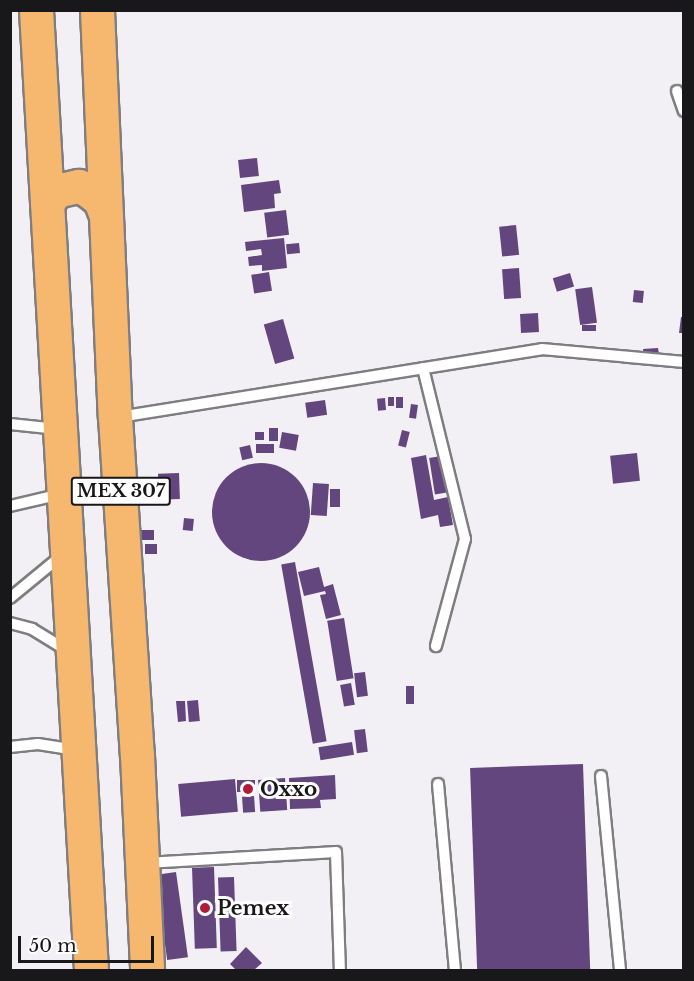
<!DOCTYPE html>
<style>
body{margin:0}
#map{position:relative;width:694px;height:981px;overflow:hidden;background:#f2f0f4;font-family:"Libre Baskerville",serif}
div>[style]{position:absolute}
.building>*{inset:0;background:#64467e;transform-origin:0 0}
.round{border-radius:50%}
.roads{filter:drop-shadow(2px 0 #7e7d80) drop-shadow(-2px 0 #7e7d80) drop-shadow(0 2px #7e7d80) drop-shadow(0 -2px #7e7d80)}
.service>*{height:10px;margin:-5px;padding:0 5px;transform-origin:5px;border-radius:5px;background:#fff}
.trunk>*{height:33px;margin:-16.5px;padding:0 16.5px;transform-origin:16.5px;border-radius:16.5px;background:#f6b86f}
.dots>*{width:16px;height:16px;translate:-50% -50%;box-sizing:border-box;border:3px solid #fefeff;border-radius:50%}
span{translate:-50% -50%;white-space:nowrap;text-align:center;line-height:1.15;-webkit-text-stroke:6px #fefeff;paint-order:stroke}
.shield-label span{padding:2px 4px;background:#fefeff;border:2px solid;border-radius:4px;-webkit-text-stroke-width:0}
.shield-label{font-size:18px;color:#181719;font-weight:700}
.poi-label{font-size:20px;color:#181719;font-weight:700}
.left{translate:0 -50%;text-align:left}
.frame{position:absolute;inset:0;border:12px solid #181719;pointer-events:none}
.scale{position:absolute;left:18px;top:936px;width:136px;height:27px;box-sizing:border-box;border:3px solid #181719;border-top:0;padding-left:8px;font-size:18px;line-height:21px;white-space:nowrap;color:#181719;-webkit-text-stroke:4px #fefeff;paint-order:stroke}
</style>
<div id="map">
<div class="building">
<i style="left:257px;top:158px;width:18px;height:19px;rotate:84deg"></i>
<i style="clip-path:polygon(279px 180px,281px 193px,274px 194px,275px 208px,244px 212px,241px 185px)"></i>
<i style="left:286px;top:210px;width:25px;height:22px;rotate:83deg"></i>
<i style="left:516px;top:225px;width:30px;height:17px;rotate:84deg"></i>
<i style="clip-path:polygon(284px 238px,287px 268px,262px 271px,262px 265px,249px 266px,248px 257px,262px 255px,261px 249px,246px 251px,245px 242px)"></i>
<i style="left:299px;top:243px;width:10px;height:13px;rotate:84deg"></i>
<i style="left:519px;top:268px;width:30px;height:17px;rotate:86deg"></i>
<i style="left:269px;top:272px;width:19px;height:18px;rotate:81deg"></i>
<i style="left:570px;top:273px;width:14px;height:18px;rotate:73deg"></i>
<i style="left:592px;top:287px;width:36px;height:17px;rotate:82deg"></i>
<i style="left:634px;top:290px;width:10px;height:12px;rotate:6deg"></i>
<i style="left:538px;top:313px;width:19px;height:18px;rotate:87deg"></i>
<i style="clip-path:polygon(681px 317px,684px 317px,684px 333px,679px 333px)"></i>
<i style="left:283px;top:319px;width:41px;height:20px;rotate:74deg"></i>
<i style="left:596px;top:325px;width:6px;height:14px;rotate:90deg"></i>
<i style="clip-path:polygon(658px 348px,659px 354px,644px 356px,643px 349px)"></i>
<i style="left:388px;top:397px;width:6px;height:9px"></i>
<i style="left:396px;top:397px;width:7px;height:11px"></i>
<i style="left:385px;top:398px;width:12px;height:8px;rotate:85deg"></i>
<i style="left:325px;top:400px;width:15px;height:20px;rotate:82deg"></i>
<i style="left:411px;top:404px;width:7px;height:14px;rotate:8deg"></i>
<i style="left:269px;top:428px;width:9px;height:13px"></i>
<i style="left:402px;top:430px;width:8px;height:16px;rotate:14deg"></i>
<i style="left:255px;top:432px;width:9px;height:8px"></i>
<i style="left:282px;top:432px;width:17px;height:16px;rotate:10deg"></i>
<i style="left:256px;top:444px;width:18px;height:9px"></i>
<i style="left:250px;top:445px;width:13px;height:11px;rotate:77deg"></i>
<i style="left:637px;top:453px;width:28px;height:27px;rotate:84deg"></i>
<i style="clip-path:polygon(426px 455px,434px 500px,448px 497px,453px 525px,440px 527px,438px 515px,421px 519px,411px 458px)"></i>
<i style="left:441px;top:456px;width:37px;height:12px;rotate:81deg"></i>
<i class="round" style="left:212px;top:463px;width:98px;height:98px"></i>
<i style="left:179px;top:473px;width:26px;height:21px;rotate:88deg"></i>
<i style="left:313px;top:483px;width:16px;height:32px;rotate:4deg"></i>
<i style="left:330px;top:489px;width:10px;height:18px"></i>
<i style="left:184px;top:518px;width:10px;height:12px;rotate:6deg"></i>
<i style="left:154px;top:530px;width:10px;height:13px;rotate:90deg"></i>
<i style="left:145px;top:544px;width:12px;height:10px"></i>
<i style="left:295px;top:562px;width:182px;height:14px;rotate:80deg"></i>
<i style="clip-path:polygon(319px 567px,324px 587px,333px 584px,341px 615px,326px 619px,320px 595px,326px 594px,325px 591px,304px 596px,298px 572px)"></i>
<i style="left:344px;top:618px;width:61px;height:17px;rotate:81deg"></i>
<i style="left:365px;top:672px;width:24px;height:11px;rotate:83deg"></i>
<i style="left:351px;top:683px;width:22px;height:11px;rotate:80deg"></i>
<i style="left:406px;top:686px;width:8px;height:18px"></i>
<i style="left:198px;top:700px;width:21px;height:11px;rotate:85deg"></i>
<i style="clip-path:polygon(176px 701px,185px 701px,186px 721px,178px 722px)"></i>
<i style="left:365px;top:729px;width:23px;height:11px;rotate:83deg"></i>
<i style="left:352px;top:742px;width:13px;height:34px;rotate:81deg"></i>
<i style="left:583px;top:764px;width:206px;height:113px;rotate:88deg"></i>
<i style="clip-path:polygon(335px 775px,336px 799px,320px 800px,321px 808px,290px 809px,289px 778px)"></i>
<i style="left:285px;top:778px;width:32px;height:27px;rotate:86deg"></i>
<i style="left:235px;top:779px;width:33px;height:57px;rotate:85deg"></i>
<i style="left:255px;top:780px;width:12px;height:18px;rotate:90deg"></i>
<i style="left:254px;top:796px;width:16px;height:12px;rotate:86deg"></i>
<i style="left:214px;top:867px;width:81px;height:22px;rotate:88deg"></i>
<i style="left:176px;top:872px;width:86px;height:21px;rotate:82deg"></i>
<i style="left:234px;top:877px;width:74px;height:16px;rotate:88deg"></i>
<i style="clip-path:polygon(246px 947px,262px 963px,254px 970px,236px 970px,230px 964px)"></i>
</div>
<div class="roads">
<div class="service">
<i style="left:677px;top:91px;width:21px;rotate:71deg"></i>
<i style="left:423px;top:368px;width:176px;rotate:76.2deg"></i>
<i style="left:465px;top:539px;width:111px;rotate:105.2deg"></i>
<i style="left:119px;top:417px;width:428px;rotate:-9.1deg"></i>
<i style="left:542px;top:349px;width:143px;rotate:5.2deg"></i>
<i style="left:10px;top:424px;width:48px;rotate:5.9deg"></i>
<i style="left:10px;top:506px;width:52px;rotate:-13.2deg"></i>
<i style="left:10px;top:598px;width:66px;rotate:-39.5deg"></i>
<i style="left:10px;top:623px;width:23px;rotate:15deg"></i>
<i style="left:32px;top:629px;width:42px;rotate:31.4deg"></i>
<i style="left:10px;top:747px;width:28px;rotate:-6deg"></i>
<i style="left:38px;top:744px;width:37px;rotate:9deg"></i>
<i style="left:601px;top:776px;width:195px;rotate:84.4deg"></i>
<i style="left:438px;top:784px;width:187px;rotate:84.8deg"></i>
<i style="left:146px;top:863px;width:190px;rotate:-3.3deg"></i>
<i style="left:336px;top:852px;width:118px;rotate:88.1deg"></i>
</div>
<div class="trunk">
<i style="left:36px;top:10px;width:962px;rotate:86.72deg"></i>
<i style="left:97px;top:10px;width:407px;rotate:87.5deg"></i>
<i style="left:115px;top:417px;width:339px;rotate:86.3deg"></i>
<i style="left:137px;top:755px;width:215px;rotate:87.3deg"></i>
<i style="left:47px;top:203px;width:15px;rotate:-53deg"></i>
<i style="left:56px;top:191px;width:23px;rotate:-13deg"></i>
<i style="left:78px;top:186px;width:9px;rotate:21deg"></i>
<i style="left:86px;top:189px;width:18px;rotate:38deg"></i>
<i style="left:100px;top:200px;width:17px;rotate:69deg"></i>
</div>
</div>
<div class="dots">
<i style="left:248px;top:789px;background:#b01c39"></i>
<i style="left:205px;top:908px;background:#b01c39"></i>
</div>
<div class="shield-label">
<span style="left:121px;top:491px">MEX 307</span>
</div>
<div class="poi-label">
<span class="left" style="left:260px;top:789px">Oxxo</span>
<span class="left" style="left:217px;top:908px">Pemex</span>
</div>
<div class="frame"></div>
<div class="scale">50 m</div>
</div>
